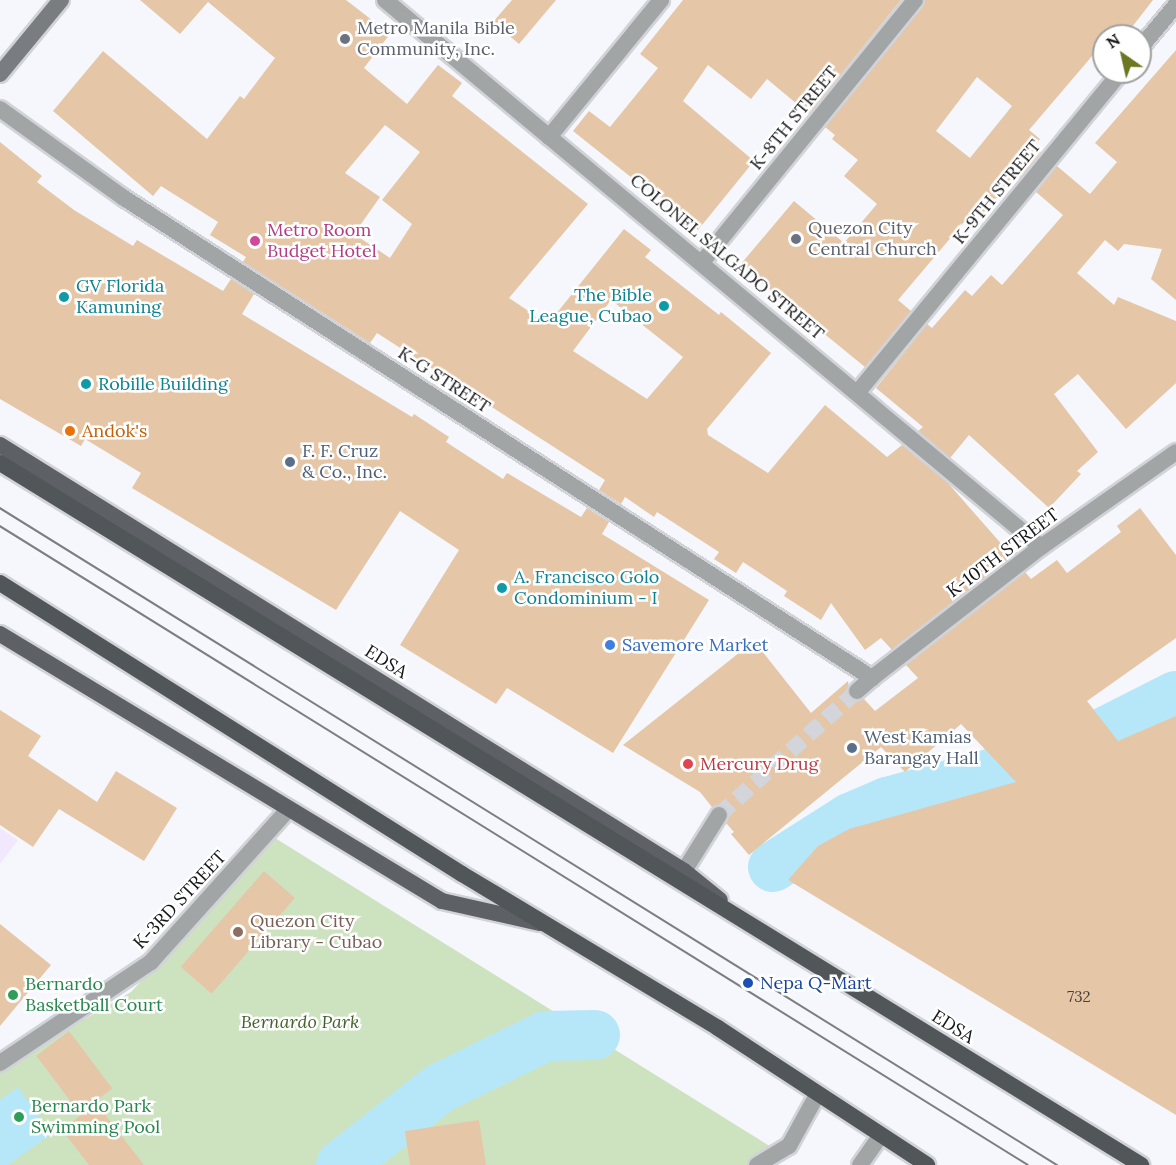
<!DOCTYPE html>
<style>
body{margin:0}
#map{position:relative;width:1176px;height:1165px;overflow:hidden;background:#f5f7fd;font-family:Lora,serif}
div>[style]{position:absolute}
.commercial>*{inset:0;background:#f2e8fd}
.green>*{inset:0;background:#cde3c0}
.water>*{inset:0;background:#b6e7f8}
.river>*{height:50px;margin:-25px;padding:0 25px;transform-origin:25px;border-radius:25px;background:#b6e7f8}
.building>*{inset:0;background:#e5c6a6;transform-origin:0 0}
.pedestrian-tunnel>*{height:16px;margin-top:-8px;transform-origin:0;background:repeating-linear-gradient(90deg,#d3d5da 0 16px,transparent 0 24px)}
.roads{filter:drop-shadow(2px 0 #d1d3d8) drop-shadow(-2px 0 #d1d3d8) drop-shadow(0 2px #d1d3d8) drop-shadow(0 -2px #d1d3d8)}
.pedestrian>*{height:16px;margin:-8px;padding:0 8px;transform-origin:8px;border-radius:8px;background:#a2a5a6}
.minor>*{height:16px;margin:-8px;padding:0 8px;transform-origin:8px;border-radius:8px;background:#a2a5a6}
.secondary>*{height:16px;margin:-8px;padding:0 8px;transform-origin:8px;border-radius:8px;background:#7a7d80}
.primary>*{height:16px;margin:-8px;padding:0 8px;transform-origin:8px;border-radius:8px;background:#5d6165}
.trunk>*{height:16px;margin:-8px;padding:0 8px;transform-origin:8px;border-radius:8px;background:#515659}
.tram>*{height:1.5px;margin:-0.75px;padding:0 0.75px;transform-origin:0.75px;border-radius:0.75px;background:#7d7e82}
.dots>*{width:16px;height:16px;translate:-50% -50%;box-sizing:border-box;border:3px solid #fff;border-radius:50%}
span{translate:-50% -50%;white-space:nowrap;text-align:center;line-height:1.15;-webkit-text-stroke:5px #fff;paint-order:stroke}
.number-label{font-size:15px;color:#48413b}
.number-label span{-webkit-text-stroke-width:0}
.worship-label{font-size:18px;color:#5b616d}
.left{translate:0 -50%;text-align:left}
.street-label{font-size:18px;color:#141517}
.hotel-label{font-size:18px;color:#b23c85}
.culture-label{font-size:18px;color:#0d838f}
.right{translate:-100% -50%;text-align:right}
.food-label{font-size:18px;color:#c56008}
.service-label{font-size:18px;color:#4e5e75}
.shop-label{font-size:18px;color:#366cbe}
.health-label{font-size:18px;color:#be3a42}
.education-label{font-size:18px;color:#785e54}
.transit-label{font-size:18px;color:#164399}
.leisure-label{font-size:18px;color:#27864d}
.park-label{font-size:18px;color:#44622e;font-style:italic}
.north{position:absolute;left:1092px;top:24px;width:60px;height:60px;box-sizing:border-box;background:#fff;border:2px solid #a1a1a2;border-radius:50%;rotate:326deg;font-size:16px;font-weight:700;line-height:24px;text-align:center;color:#141517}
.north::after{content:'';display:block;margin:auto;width:21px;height:27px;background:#6d7620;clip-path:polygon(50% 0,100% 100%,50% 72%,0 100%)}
</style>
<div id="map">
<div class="commercial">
<i style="clip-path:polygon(0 828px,18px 840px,0 864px)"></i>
</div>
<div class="green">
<i style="clip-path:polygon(275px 838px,776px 1150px,750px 1165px,0 1165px,0 1069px,131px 992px)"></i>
</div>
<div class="water">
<i style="clip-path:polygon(18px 1087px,51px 1134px,8px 1165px,0 1165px,0 1100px)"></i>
</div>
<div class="river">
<i style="left:773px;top:867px;width:91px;rotate:-32.5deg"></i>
<i style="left:850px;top:818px;width:40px;rotate:-23.4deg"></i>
<i style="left:887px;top:802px;width:178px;rotate:-15.3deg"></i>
<i style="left:1059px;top:755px;width:131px;rotate:-26.8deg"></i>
<i style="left:341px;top:1165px;width:125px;rotate:-37.9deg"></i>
<i style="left:440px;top:1088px;width:118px;rotate:-26.1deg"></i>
<i style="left:546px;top:1036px;width:49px;rotate:-1.2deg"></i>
</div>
<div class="building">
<i style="clip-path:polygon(evenodd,140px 0,346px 0,390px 34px,364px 68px,407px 104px,438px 65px,462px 83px,452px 96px,588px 204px,509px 298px,548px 324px,624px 229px,651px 250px,645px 257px,719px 315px,721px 312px,771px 353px,707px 429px,708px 435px,768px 473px,825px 405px,887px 457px,902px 445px,947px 482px,1012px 556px,892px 650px,881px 638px,865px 650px,831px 603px,821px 620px,784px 596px,787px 591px,743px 562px,736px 573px,714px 559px,719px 552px,657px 512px,654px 517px,625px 497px,621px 504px,599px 490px,605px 480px,377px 333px,370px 343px,243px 262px,246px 257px,210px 235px,218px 222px,161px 186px,153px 196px,53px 111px,103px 51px,207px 139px,240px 96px,244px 99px,275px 58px,208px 2px,180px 34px,140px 0,385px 125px,420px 152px,382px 200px,412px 224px,390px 258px,354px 234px,380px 197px,345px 173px,385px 125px,140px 0,611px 300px,683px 357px,647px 399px,573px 351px,611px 300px)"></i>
<i style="clip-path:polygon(512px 0,556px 0,519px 44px,493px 22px)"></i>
<i style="clip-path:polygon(683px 0,901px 0,809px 114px,767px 79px,751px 99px,708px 65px,683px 101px,754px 161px,698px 230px,635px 174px,632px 178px,573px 131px,589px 111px,610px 127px,658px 68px,640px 54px)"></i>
<i style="clip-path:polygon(evenodd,925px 0,1153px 0,1125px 36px,1104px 36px,1104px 42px,1029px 130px,1040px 139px,1034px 146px,1041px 152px,1020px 179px,1015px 175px,983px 215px,975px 209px,898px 300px,911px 311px,865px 367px,740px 265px,794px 201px,844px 243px,877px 204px,844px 176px,858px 160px,832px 139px,835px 135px,825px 127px,925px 0,977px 77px,1012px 106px,970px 158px,936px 131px,977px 77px)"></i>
<i style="clip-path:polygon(1176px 50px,1176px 300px,1151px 279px,1162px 249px,1124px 244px,1118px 251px,1105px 240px,1077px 273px,1114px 305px,1118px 297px,1176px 321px,1176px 383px,1126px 429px,1078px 374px,1054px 394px,1098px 452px,1077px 471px,1081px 474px,1049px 508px,969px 435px,950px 458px,918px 431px,923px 427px,876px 388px,927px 324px,932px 328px,965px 290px,972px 296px,991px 275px,1002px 285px,1063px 215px,1036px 192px,1057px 166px,1090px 194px,1117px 162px,1095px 143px)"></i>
<i style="clip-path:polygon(0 142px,42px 176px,37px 182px,74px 210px,133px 246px,137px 240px,223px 291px,231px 279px,254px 294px,242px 314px,412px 417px,414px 414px,449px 437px,446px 442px,503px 479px,507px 473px,581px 517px,587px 508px,609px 522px,602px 534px,709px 600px,613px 753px,507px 688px,496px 704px,400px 645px,459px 550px,400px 511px,336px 610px,132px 488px,141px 473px,85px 439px,81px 446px,0 399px)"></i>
<i style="clip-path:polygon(1140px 508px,1176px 555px,1176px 638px,1087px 701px,1118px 741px,1176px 716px,1176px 1115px,788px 880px,818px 846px,849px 829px,1016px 782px,961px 724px,905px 772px,881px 747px,749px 855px,731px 834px,734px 832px,726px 823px,729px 815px,725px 806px,712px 807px,700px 792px,623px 745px,754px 641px,811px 713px,848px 681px,850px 698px,864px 699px,875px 711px,918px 678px,906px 665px,1025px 572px,1031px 579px,1057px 560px,1067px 573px,1121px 532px,1117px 526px)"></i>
<i style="clip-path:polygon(0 710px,41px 736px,28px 756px,97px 802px,116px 771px,177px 808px,144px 861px,59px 809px,33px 847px,0 825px)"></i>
<i style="left:264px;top:871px;width:41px;height:127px;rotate:41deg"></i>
<i style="clip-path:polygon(0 924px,51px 965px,0 1026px)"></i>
<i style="left:69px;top:1031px;width:72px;height:41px;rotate:53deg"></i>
<i style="clip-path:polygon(96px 1103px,144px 1165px,89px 1165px,62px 1130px)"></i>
<i style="clip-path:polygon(479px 1120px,486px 1165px,410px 1165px,405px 1131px)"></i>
</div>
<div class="pedestrian-tunnel">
<i style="left:719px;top:815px;width:186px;rotate:-41.9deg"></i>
</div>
<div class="roads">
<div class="pedestrian">
<i style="left:857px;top:691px;width:20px;rotate:-41deg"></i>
<i style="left:684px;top:871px;width:66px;rotate:-58deg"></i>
</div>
<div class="minor">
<i style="left:385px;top:0;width:854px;rotate:39.82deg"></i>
<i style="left:1140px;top:48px;width:56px;rotate:-50.1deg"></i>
<i style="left:0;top:109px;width:153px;rotate:35.7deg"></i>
<i style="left:124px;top:198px;width:889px;rotate:32.69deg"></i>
<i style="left:872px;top:678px;width:214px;rotate:-37.8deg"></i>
<i style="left:1041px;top:547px;width:165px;rotate:-35.1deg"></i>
<i style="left:549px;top:137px;width:177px;rotate:-50.7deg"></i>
<i style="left:703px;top:261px;width:336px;rotate:-50.9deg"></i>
<i style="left:858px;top:392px;width:414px;rotate:-50.6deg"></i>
<i style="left:0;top:1063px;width:182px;rotate:-33.8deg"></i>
<i style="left:151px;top:962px;width:205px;rotate:-48deg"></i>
<i style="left:757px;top:1165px;width:37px;rotate:-31deg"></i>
<i style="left:789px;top:1146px;width:58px;rotate:-61.2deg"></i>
<i style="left:860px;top:1165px;width:35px;rotate:-55deg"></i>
</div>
<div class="secondary">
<i style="left:0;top:74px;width:96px;rotate:-50.5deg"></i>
</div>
<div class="primary">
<i style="left:0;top:445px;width:806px;rotate:31.91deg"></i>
<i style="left:684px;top:871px;width:46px;rotate:38.9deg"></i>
<i style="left:0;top:634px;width:516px;rotate:31.14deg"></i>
<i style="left:442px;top:901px;width:100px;rotate:12.7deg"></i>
</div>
<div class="trunk">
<i style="left:0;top:463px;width:1340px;rotate:31.6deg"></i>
<i style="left:0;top:583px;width:546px;rotate:32.21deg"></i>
<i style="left:462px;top:874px;width:299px;rotate:31deg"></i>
<i style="left:718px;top:1028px;width:250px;rotate:33.2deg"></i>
</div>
</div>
<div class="tram">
<i style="left:0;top:508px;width:1245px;rotate:31.86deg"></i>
<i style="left:0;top:526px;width:1210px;rotate:31.86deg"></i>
</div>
<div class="dots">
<i style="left:345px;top:39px;background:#6b7280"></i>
<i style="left:796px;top:239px;background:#6b7280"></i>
<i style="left:255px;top:241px;background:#d1479c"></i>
<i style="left:64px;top:297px;background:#0f9aa8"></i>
<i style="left:664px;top:306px;background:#0f9aa8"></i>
<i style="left:86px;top:384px;background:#0f9aa8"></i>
<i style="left:70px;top:431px;background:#e8710a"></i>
<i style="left:290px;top:462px;background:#5c6f8a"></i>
<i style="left:502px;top:588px;background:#0f9aa8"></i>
<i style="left:610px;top:645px;background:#3f7fe0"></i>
<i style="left:852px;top:748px;background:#5c6f8a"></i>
<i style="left:688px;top:764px;background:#e0444e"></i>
<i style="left:238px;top:932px;background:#8d6e63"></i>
<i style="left:748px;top:983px;background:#1a4fb4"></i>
<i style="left:13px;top:995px;background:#2e9e5b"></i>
<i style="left:19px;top:1117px;background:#2e9e5b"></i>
</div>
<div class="number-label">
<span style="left:1079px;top:997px">732</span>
</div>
<div class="worship-label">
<span class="left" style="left:357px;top:39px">Metro Manila Bible<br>Community, Inc.</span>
<span class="left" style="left:808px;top:239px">Quezon City<br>Central Church</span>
</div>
<div class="street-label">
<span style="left:794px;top:118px;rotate:-51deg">K-8TH STREET</span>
<span style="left:997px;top:192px;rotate:-51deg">K-9TH STREET</span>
<span style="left:727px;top:257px;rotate:40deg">COLONEL SALGADO STREET</span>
<span style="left:444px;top:380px;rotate:33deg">K-G STREET</span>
<span style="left:1003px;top:553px;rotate:-37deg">K-10TH STREET</span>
<span style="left:386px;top:662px;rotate:32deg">EDSA</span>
<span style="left:180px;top:900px;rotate:-47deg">K-3RD STREET</span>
<span style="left:953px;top:1027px;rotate:32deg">EDSA</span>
</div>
<div class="hotel-label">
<span class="left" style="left:267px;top:241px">Metro Room<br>Budget Hotel</span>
</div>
<div class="culture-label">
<span class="left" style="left:76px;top:297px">GV Florida<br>Kamuning</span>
<span class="right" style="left:652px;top:306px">The Bible<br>League, Cubao</span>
<span class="left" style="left:98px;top:384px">Robille Building</span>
<span class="left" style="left:514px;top:588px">A. Francisco Golo<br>Condominium - I</span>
</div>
<div class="food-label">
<span class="left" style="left:82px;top:431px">Andok's</span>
</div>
<div class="service-label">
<span class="left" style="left:302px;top:462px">F. F. Cruz<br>&amp; Co., Inc.</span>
<span class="left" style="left:864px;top:748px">West Kamias<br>Barangay Hall</span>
</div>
<div class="shop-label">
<span class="left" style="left:622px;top:645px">Savemore Market</span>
</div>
<div class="health-label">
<span class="left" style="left:700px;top:764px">Mercury Drug</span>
</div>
<div class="education-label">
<span class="left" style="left:250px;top:932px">Quezon City<br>Library - Cubao</span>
</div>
<div class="transit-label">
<span class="left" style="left:760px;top:983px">Nepa Q-Mart</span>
</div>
<div class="leisure-label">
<span class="left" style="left:25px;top:995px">Bernardo<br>Basketball Court</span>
<span class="left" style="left:31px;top:1117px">Bernardo Park<br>Swimming Pool</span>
</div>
<div class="park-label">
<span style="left:300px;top:1022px">Bernardo Park</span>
</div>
<div class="north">N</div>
</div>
